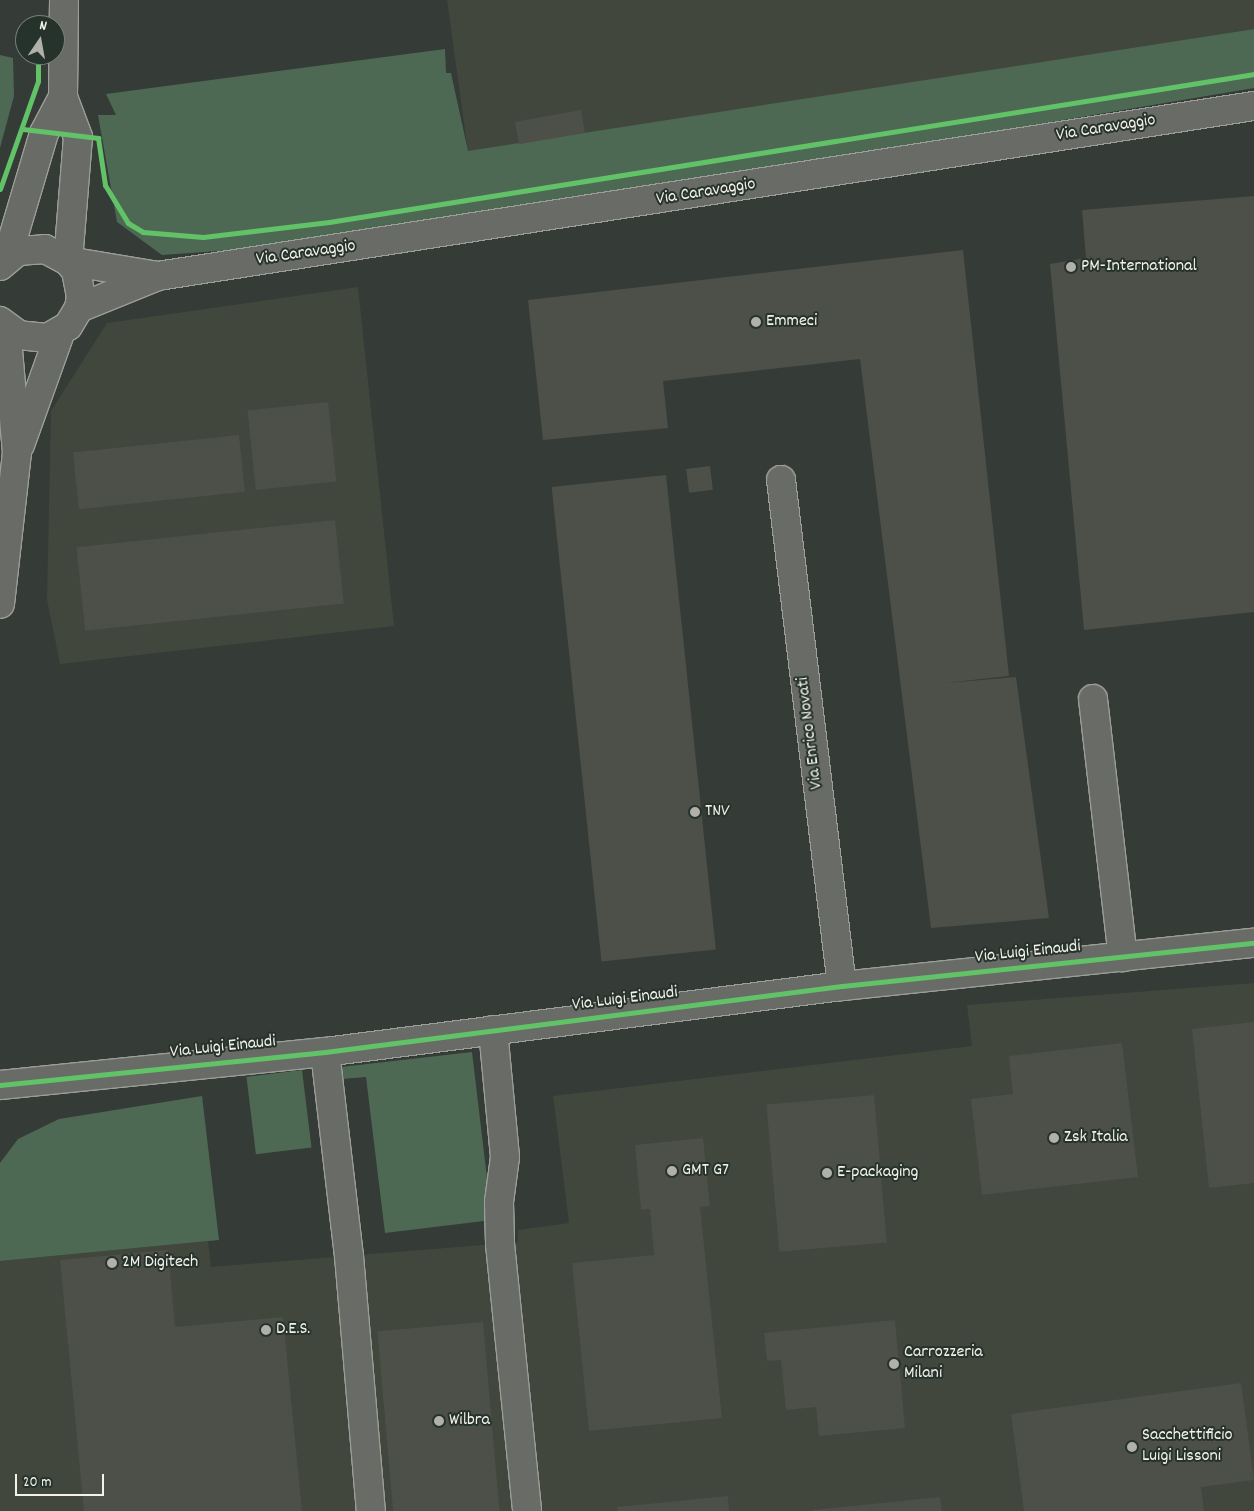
<!DOCTYPE html>
<style>
body{margin:0}
#map{position:relative;width:1254px;height:1511px;overflow:hidden;background:#353b36;font-family:Dekko,sans-serif}
div>[style]{position:absolute}
.built>*{inset:0;background:#41473c}
.green>*{inset:0;background:#4e6953;transform-origin:0 0}
.building>*{inset:0;background:#4d4f49;transform-origin:0 0}
.roads{filter:drop-shadow(1px 0 #9c9e9a) drop-shadow(-1px 0 #9c9e9a) drop-shadow(0 1px #9c9e9a) drop-shadow(0 -1px #9c9e9a)}
.minor>*{height:28px;margin:-14px;padding:0 14px;transform-origin:14px;border-radius:14px;background:#686b66}
.cycleway>*{height:5px;margin:-2.5px;padding:0 2.5px;transform-origin:2.5px;border-radius:2.5px;background:#61c268}
.dots>*{width:14px;height:14px;translate:-50% -50%;box-sizing:border-box;border:2px solid #26332d;border-radius:50%}
span{translate:-50% -50%;white-space:nowrap;text-align:center;line-height:1.15;-webkit-text-stroke:4px #26332d;paint-order:stroke}
.street-label{font-size:18px;color:#f4f1e8}
.poi-label{font-size:18px;color:#f4f1e8}
.left{translate:0 -50%;text-align:left}
.north{position:absolute;left:15px;top:15px;width:50px;height:50px;box-sizing:border-box;background:#26332d;border:1px solid #787f78;border-radius:50%;rotate:12deg;font-size:14px;font-weight:700;line-height:20px;text-align:center;color:#f4f1e8}
.north::after{content:'';display:block;margin:auto;width:18px;height:22px;background:#b1b1aa;clip-path:polygon(50% 0,100% 100%,50% 72%,0 100%)}
.scale{position:absolute;left:15px;top:1474px;width:89px;height:22px;box-sizing:border-box;border:2px solid #f4f1e8;border-top:0;padding-left:6px;font-size:15px;line-height:18px;white-space:nowrap;color:#f4f1e8;-webkit-text-stroke:4px #26332d;paint-order:stroke}
</style>
<div id="map">
<div class="built">
<i style="clip-path:polygon(447px 0,1254px 0,1254px 29px,468px 152px)"></i>
<i style="clip-path:polygon(358px 287px,394px 626px,60px 664px,47px 600px,51px 411px,107px 323px)"></i>
<i style="clip-path:polygon(1254px 983px,1254px 1511px,0 1511px,0 1261px,208px 1241px,211px 1267px,518px 1242px,518px 1230px,569px 1223px,553px 1096px,972px 1046px,967px 1005px)"></i>
</div>
<div class="green">
<i style="clip-path:polygon(1254px 29px,1254px 88px,329px 243px,162px 255px,117px 222px,98px 115px,116px 115px,106px 94px,445px 49px,446px 73px,451px 73px,468px 151px)"></i>
<i style="clip-path:polygon(0 55px,13px 58px,14px 96px,0 148px)"></i>
<i style="clip-path:polygon(472px 1052px,492px 1220px,385px 1233px,366px 1077px,342px 1079px,341px 1067px)"></i>
<i style="left:302px;top:1070px;width:78px;height:56px;rotate:83deg"></i>
<i style="clip-path:polygon(202px 1096px,219px 1240px,0 1261px,0 1163px,18px 1139px,59px 1119px)"></i>
</div>
<div class="building">
<i style="left:581px;top:110px;width:23px;height:67px;rotate:80deg"></i>
<i style="clip-path:polygon(1254px 196px,1254px 612px,1084px 630px,1050px 264px,1086px 258px,1082px 210px)"></i>
<i style="clip-path:polygon(963px 250px,1009px 676px,945px 683px,1016px 677px,1049px 918px,931px 928px,860px 359px,663px 381px,668px 428px,543px 440px,528px 300px)"></i>
<i style="left:328px;top:402px;width:80px;height:81px;rotate:84deg"></i>
<i style="left:239px;top:435px;width:57px;height:167px;rotate:84deg"></i>
<i style="left:710px;top:466px;width:24px;height:24px;rotate:83deg"></i>
<i style="left:666px;top:475px;width:477px;height:115px;rotate:84deg"></i>
<i style="left:335px;top:520px;width:84px;height:260px;rotate:84deg"></i>
<i style="clip-path:polygon(1254px 1022px,1254px 1183px,1209px 1188px,1192px 1029px)"></i>
<i style="clip-path:polygon(1122px 1043px,1138px 1177px,982px 1195px,971px 1099px,1013px 1094px,1009px 1056px)"></i>
<i style="left:874px;top:1095px;width:148px;height:108px;rotate:85deg"></i>
<i style="clip-path:polygon(703px 1138px,710px 1206px,700px 1207px,722px 1418px,589px 1431px,572px 1263px,654px 1255px,650px 1209px,641px 1210px,635px 1145px)"></i>
<i style="clip-path:polygon(168px 1250px,175px 1327px,283px 1317px,302px 1511px,84px 1511px,60px 1260px)"></i>
<i style="clip-path:polygon(895px 1320px,905px 1428px,819px 1436px,816px 1407px,786px 1410px,781px 1360px,767px 1361px,764px 1333px)"></i>
<i style="left:483px;top:1322px;width:190px;height:106px;rotate:85deg"></i>
<i style="clip-path:polygon(1241px 1383px,1254px 1480px,1201px 1487px,1204px 1511px,1024px 1511px,1011px 1414px)"></i>
<i style="clip-path:polygon(728px 1496px,729px 1511px,618px 1511px,617px 1507px)"></i>
<i style="clip-path:polygon(940px 1497px,942px 1511px,813px 1511px,813px 1510px)"></i>
</div>
<div class="roads">
<div class="minor">
<i style="left:64px;top:0;width:97px;rotate:90.6deg"></i>
<i style="left:63px;top:97px;width:43px;rotate:69.4deg"></i>
<i style="left:78px;top:137px;width:124px;rotate:94.6deg"></i>
<i style="left:68px;top:261px;width:91px;rotate:9.5deg"></i>
<i style="left:7px;top:258px;width:130px;rotate:-73.5deg"></i>
<i style="left:44px;top:133px;width:41px;rotate:-62.2deg"></i>
<i style="left:0;top:266px;width:23px;rotate:-40deg"></i>
<i style="left:18px;top:251px;width:27px;rotate:-4deg"></i>
<i style="left:45px;top:249px;width:26px;rotate:28deg"></i>
<i style="left:68px;top:261px;width:13px;rotate:51deg"></i>
<i style="left:76px;top:271px;width:25px;rotate:79deg"></i>
<i style="left:81px;top:296px;width:12px;rotate:99deg"></i>
<i style="left:79px;top:308px;width:21px;rotate:121deg"></i>
<i style="left:68px;top:326px;width:24px;rotate:150deg"></i>
<i style="left:47px;top:338px;width:28px;rotate:-174deg"></i>
<i style="left:19px;top:335px;width:24px;rotate:-144deg"></i>
<i style="left:79px;top:308px;width:85px;rotate:-22.1deg"></i>
<i style="left:158px;top:276px;width:1109px;rotate:-8.82deg"></i>
<i style="left:20px;top:445px;width:119px;rotate:-70.3deg"></i>
<i style="left:781px;top:480px;width:510px;rotate:83.13deg"></i>
<i style="left:0;top:604px;width:152px;rotate:-83.6deg"></i>
<i style="left:17px;top:453px;width:125px;rotate:-95deg"></i>
<i style="left:1093px;top:699px;width:260px;rotate:83.4deg"></i>
<i style="left:493px;top:1030px;width:128px;rotate:84.6deg"></i>
<i style="left:505px;top:1157px;width:45px;rotate:97.6deg"></i>
<i style="left:499px;top:1202px;width:42px;rotate:88.6deg"></i>
<i style="left:500px;top:1244px;width:268px;rotate:84.2deg"></i>
<i style="left:325px;top:1052px;width:205px;rotate:83.3deg"></i>
<i style="left:349px;top:1256px;width:256px;rotate:85.1deg"></i>
<i style="left:0;top:1085px;width:327px;rotate:-5.8deg"></i>
<i style="left:325px;top:1052px;width:521px;rotate:-7.28deg"></i>
<i style="left:842px;top:986px;width:414px;rotate:-6deg"></i>
</div>
</div>
<div class="cycleway">
<i style="left:23px;top:129px;width:76px;rotate:6.8deg"></i>
<i style="left:98px;top:138px;width:48px;rotate:81.5deg"></i>
<i style="left:105px;top:185px;width:44px;rotate:58.8deg"></i>
<i style="left:128px;top:223px;width:17px;rotate:31deg"></i>
<i style="left:143px;top:232px;width:60px;rotate:4.8deg"></i>
<i style="left:203px;top:237px;width:127px;rotate:-6.8deg"></i>
<i style="left:329px;top:222px;width:937px;rotate:-9.09deg"></i>
<i style="left:0;top:189px;width:114px;rotate:-70.6deg"></i>
<i style="left:38px;top:81px;width:26px;rotate:-90deg"></i>
<i style="left:0;top:1085px;width:327px;rotate:-5.8deg"></i>
<i style="left:325px;top:1052px;width:521px;rotate:-7.28deg"></i>
<i style="left:842px;top:986px;width:414px;rotate:-6deg"></i>
</div>
<div class="dots">
<i style="left:1071px;top:267px;background:#b1b1aa"></i>
<i style="left:756px;top:322px;background:#b1b1aa"></i>
<i style="left:695px;top:812px;background:#b1b1aa"></i>
<i style="left:1054px;top:1138px;background:#b1b1aa"></i>
<i style="left:672px;top:1171px;background:#b1b1aa"></i>
<i style="left:827px;top:1173px;background:#b1b1aa"></i>
<i style="left:112px;top:1263px;background:#b1b1aa"></i>
<i style="left:266px;top:1330px;background:#b1b1aa"></i>
<i style="left:894px;top:1364px;background:#b1b1aa"></i>
<i style="left:439px;top:1421px;background:#b1b1aa"></i>
<i style="left:1132px;top:1447px;background:#b1b1aa"></i>
</div>
<div class="street-label">
<span style="left:1106px;top:129px;rotate:-9deg">Via Caravaggio</span>
<span style="left:706px;top:193px;rotate:-9deg">Via Caravaggio</span>
<span style="left:306px;top:254px;rotate:-8deg">Via Caravaggio</span>
<span style="left:811px;top:733px;rotate:-97deg">Via Enrico Novati</span>
<span style="left:1028px;top:953px;rotate:-6deg">Via Luigi Einaudi</span>
<span style="left:625px;top:1000px;rotate:-7deg">Via Luigi Einaudi</span>
<span style="left:223px;top:1048px;rotate:-6deg">Via Luigi Einaudi</span>
</div>
<div class="poi-label">
<span class="left" style="left:1081px;top:267px">PM-International</span>
<span class="left" style="left:766px;top:322px">Emmeci</span>
<span class="left" style="left:705px;top:812px">TNV</span>
<span class="left" style="left:1064px;top:1138px">Zsk Italia</span>
<span class="left" style="left:682px;top:1171px">GMT G7</span>
<span class="left" style="left:837px;top:1173px">E-packaging</span>
<span class="left" style="left:122px;top:1263px">2M Digitech</span>
<span class="left" style="left:276px;top:1330px">D.E.S.</span>
<span class="left" style="left:904px;top:1364px">Carrozzeria<br>Milani</span>
<span class="left" style="left:449px;top:1421px">Wilbra</span>
<span class="left" style="left:1142px;top:1447px">Sacchettificio<br>Luigi Lissoni</span>
</div>
<div class="north">N</div>
<div class="scale">20 m</div>
</div>
